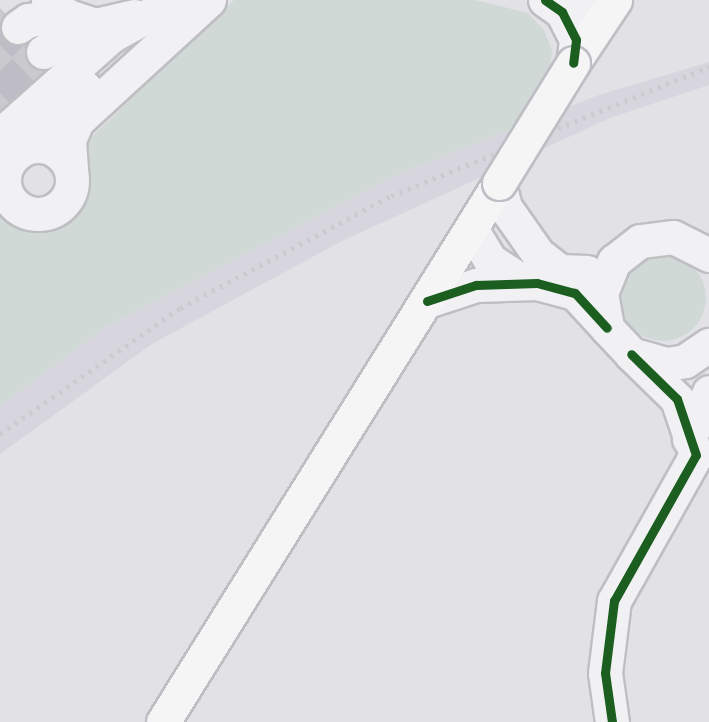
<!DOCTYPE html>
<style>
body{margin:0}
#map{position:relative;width:709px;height:722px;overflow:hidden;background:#e2e2e6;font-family:Rubik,sans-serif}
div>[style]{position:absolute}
.built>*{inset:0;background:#d7d5de}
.green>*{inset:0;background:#d0d9d5}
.round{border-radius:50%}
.building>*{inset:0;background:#cac9ce}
.minor-tunnel>*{height:33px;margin-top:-16.5px;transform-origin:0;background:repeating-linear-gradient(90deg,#bebdc5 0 33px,transparent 0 49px)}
.roads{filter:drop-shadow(2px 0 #bfbfc3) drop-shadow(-2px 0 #bfbfc3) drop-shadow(0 2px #bfbfc3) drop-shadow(0 -2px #bfbfc3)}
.minor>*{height:33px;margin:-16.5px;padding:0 16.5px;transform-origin:16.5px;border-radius:16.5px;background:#f1f1f3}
.minor>.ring{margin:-16.5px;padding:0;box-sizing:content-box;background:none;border:33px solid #f1f1f3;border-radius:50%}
.major>*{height:33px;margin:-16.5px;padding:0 16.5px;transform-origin:16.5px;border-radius:16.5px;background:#f5f5f6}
.rail>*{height:4.5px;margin-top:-2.25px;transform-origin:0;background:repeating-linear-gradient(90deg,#cbcace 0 3px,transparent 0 9px)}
.bridges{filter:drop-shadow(2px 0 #bfbec4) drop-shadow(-2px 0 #bfbec4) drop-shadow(0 2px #bfbec4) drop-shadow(0 -2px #bfbec4)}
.major-bridge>*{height:33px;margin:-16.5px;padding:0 16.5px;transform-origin:16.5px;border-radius:16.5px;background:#f5f5f6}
.cycleway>*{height:9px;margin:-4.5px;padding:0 4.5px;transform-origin:4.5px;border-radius:4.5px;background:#1b5e20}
span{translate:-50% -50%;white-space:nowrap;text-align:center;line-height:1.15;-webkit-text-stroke:6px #f0eff6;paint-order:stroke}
</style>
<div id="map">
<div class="built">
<i style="clip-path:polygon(709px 62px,709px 85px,610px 118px,342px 241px,152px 344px,0 454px,0 406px,104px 328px,400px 173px,599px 95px)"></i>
</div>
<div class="green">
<i style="clip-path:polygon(234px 0,475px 0,528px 13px,544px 30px,552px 50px,550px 75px,518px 127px,400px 173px,104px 328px,0 406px,0 212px,15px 224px,46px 228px,76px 215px,87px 187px,79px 149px)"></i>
<i class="round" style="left:620px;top:255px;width:86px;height:86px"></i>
</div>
<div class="building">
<i style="clip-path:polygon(0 8px,53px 63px,0 114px)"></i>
</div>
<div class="minor-tunnel">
<i style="left:0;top:45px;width:25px;rotate:-45deg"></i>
<i style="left:0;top:93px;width:59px;rotate:-43.6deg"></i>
</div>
<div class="roads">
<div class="minor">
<i style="left:48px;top:0;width:26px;rotate:39deg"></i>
<i style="left:68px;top:16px;width:28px;rotate:18deg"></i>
<i style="left:95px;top:25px;width:40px;rotate:-13deg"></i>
<i style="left:545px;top:0;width:21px;rotate:35deg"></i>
<i style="left:562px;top:12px;width:31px;rotate:63deg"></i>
<i style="left:576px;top:40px;width:23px;rotate:97deg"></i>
<i style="left:553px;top:0;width:40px;rotate:5.7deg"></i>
<i style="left:593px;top:4px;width:10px;rotate:-24deg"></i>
<i style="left:18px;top:27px;width:12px;rotate:-35deg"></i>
<i style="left:28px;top:20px;width:40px;rotate:-5.7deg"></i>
<i style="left:43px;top:52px;width:59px;rotate:-27.4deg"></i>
<i style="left:0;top:135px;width:149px;rotate:-41.7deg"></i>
<i style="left:111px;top:36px;width:74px;rotate:-29deg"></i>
<i class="ring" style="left:4px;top:146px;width:35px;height:35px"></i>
<i style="left:20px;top:150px;width:90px;rotate:-43.6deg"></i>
<i style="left:71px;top:169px;width:29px;rotate:-94deg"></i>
<i style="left:69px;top:140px;width:21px;rotate:-67deg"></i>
<i style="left:77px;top:121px;width:179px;rotate:-42.5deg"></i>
<i style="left:499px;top:183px;width:25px;rotate:76deg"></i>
<i style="left:505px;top:207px;width:57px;rotate:54.9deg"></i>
<i style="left:538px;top:254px;width:28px;rotate:38deg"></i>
<i style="left:560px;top:271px;width:27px;rotate:2deg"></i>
<i style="left:472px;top:230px;width:35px;rotate:59deg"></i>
<i style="left:490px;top:260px;width:42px;rotate:33.3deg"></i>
<i style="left:709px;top:255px;width:40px;rotate:-153.4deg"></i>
<i style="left:673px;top:237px;width:33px;rotate:173deg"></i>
<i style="left:640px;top:241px;width:33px;rotate:142deg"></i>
<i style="left:614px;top:261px;width:35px;rotate:112deg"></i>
<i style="left:601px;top:293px;width:36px;rotate:80deg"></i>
<i style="left:607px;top:328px;width:35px;rotate:47deg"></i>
<i style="left:631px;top:354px;width:37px;rotate:16deg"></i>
<i style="left:667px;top:364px;width:18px;rotate:-9deg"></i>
<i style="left:685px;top:361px;width:29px;rotate:-34deg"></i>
<i style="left:427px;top:301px;width:52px;rotate:-18.1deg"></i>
<i style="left:476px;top:285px;width:61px;rotate:-1.9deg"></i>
<i style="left:537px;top:283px;width:39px;rotate:15deg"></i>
<i style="left:575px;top:293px;width:47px;rotate:47.6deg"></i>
<i style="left:689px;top:439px;width:51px;rotate:-66.9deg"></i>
<i style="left:612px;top:722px;width:49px;rotate:-98.1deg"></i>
<i style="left:605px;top:673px;width:73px;rotate:-82.9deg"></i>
<i style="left:614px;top:601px;width:167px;rotate:-60.7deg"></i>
<i style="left:696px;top:455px;width:59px;rotate:-108.7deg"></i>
<i style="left:677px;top:399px;width:64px;rotate:-135.6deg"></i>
</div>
<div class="major">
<i style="left:573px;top:63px;width:76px;rotate:-56.3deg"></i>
<i style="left:163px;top:722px;width:635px;rotate:-58.06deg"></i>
</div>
</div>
<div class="rail">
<i style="left:0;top:434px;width:220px;rotate:-35deg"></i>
<i style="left:180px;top:308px;width:239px;rotate:-28deg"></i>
<i style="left:391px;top:196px;width:343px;rotate:-22.1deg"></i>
</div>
<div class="bridges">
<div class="major-bridge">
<i style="left:499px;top:183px;width:141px;rotate:-58.3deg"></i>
</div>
</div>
<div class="cycleway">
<i style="left:545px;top:0;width:21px;rotate:35deg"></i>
<i style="left:562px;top:12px;width:31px;rotate:63deg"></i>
<i style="left:576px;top:40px;width:23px;rotate:97deg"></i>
<i style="left:427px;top:301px;width:52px;rotate:-18.1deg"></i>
<i style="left:476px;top:285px;width:61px;rotate:-1.9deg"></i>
<i style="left:537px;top:283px;width:39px;rotate:15deg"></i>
<i style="left:575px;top:293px;width:47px;rotate:47.6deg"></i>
<i style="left:612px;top:722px;width:49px;rotate:-98.1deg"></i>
<i style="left:605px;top:673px;width:73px;rotate:-82.9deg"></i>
<i style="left:614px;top:601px;width:167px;rotate:-60.7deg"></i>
<i style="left:696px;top:455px;width:59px;rotate:-108.7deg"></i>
<i style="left:677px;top:399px;width:64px;rotate:-135.6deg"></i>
</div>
</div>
